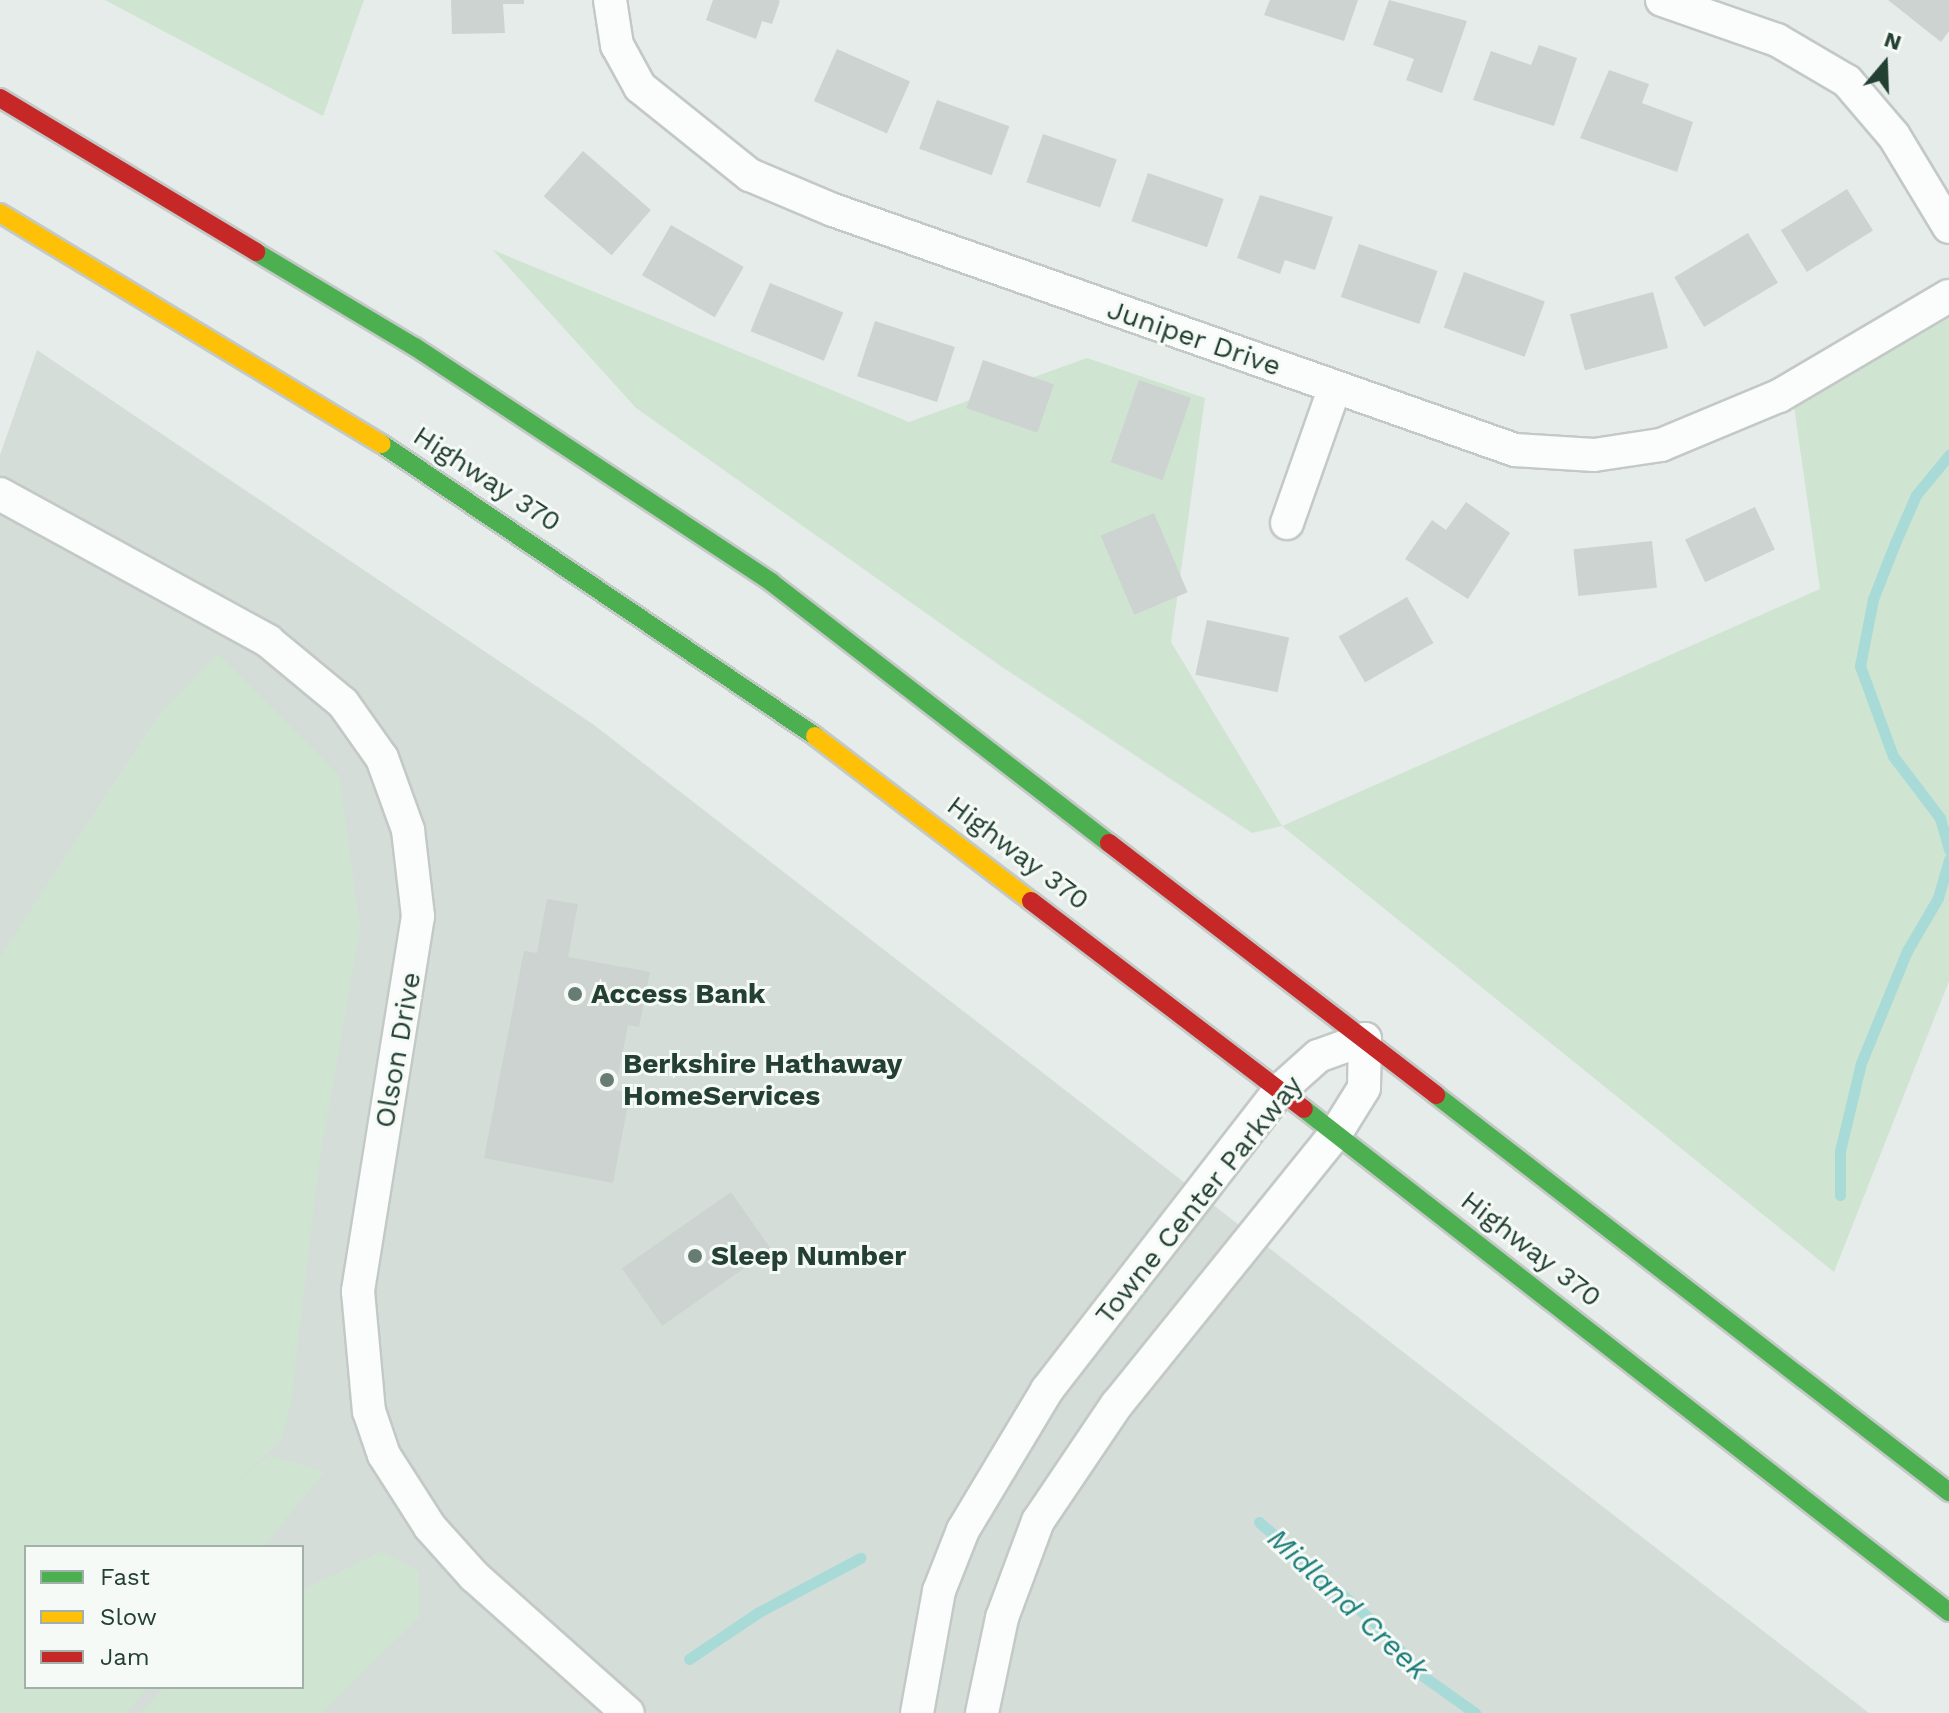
<!DOCTYPE html>
<style>
body{margin:0}
#map{position:relative;width:1949px;height:1713px;overflow:hidden;background:#e6ece9;font-family:"Work Sans",sans-serif}
div>[style]{position:absolute}
.built>*{inset:0;background:#d4ddd8}
.green>*{inset:0;background:#cfe5d2}
.stream>*{height:11px;margin:-5.5px;padding:0 5.5px;transform-origin:5.5px;border-radius:5.5px;background:#a8dad7}
.building>*{inset:0;background:#cdd3d0;transform-origin:0 0}
.roads{filter:drop-shadow(2px 0 #c3c9c6) drop-shadow(-2px 0 #c3c9c6) drop-shadow(0 2px #c3c9c6) drop-shadow(0 -2px #c3c9c6)}
.street>*{height:32px;margin:-16px;padding:0 16px;transform-origin:16px;border-radius:16px;background:#fbfcfc}
.fast>*{height:18px;margin:-9px;padding:0 9px;transform-origin:9px;border-radius:9px;background:#4caf50}
.slow>*{height:18px;margin:-9px;padding:0 9px;transform-origin:9px;border-radius:9px;background:#ffc107}
.jam>*{height:18px;margin:-9px;padding:0 9px;transform-origin:9px;border-radius:9px;background:#c62828}
.dots>*{width:22px;height:22px;translate:-50% -50%;box-sizing:border-box;border:4px solid #f5faf7;border-radius:50%}
span{translate:-50% -50%;white-space:nowrap;text-align:center;line-height:1.15;-webkit-text-stroke:6px #f5faf7;paint-order:stroke}
.street-label{font-size:28px;color:#234032}
.poi-label{font-size:28px;color:#234032;font-weight:700}
.left{translate:0 -50%;text-align:left}
.water-label{font-size:30px;color:#1c7d79;font-style:italic}
.legend{position:absolute;left:24px;top:1545px;width:280px;height:144px;box-sizing:border-box;background:#f5faf7;border:2px solid #a1b0a8;margin:0;padding:10px 14px;list-style:none;font-size:24px;color:#234032}
.legend li{display:flex;align-items:center;gap:16px;height:40px}
.legend b{width:40px;border:2px solid #a1b0a8}
.north{position:absolute;left:1845px;top:24px;width:80px;height:80px;-webkit-text-stroke:6px #f5faf7;paint-order:stroke;rotate:19deg;font-size:22px;font-weight:700;line-height:32px;text-align:center;color:#234032}
.north::after{content:'';display:block;margin:auto;width:28px;height:36px;background:#234032;clip-path:polygon(50% 0,100% 100%,50% 72%,0 100%)}
</style>
<div id="map">
<div class="built">
<i style="clip-path:polygon(evenodd,37px 350px,594px 725px,1869px 1713px,0 1713px,0 455px,37px 350px,26px 1547px,302px 1547px,302px 1687px,26px 1687px,26px 1547px)"></i>
</div>
<div class="green">
<i style="clip-path:polygon(105px 0,364px 0,323px 116px)"></i>
<i style="clip-path:polygon(493px 250px,909px 422px,1087px 358px,1205px 398px,1171px 642px,1282px 826px,1820px 589px,1794px 406px,1949px 318px,1949px 981px,1834px 1272px,1282px 826px,1252px 833px,1002px 667px,636px 408px)"></i>
<i style="clip-path:polygon(218px 654px,339px 775px,360px 928px,318px 1170px,291px 1403px,281px 1440px,236px 1483px,269px 1455px,324px 1472px,263px 1547px,26px 1547px,26px 1687px,148px 1687px,126px 1713px,0 1713px,0 957px,156px 719px)"></i>
<i style="clip-path:polygon(381px 1552px,419px 1571px,419px 1617px,321px 1713px,140px 1713px,165px 1687px,302px 1687px,302px 1590px)"></i>
</div>
<div class="stream">
<i style="left:1949px;top:455px;width:52px;rotate:129.5deg"></i>
<i style="left:1916px;top:495px;width:52px;rotate:113.6deg"></i>
<i style="left:1895px;top:543px;width:60px;rotate:111.4deg"></i>
<i style="left:1873px;top:599px;width:68px;rotate:101deg"></i>
<i style="left:1860px;top:666px;width:96px;rotate:69.9deg"></i>
<i style="left:1893px;top:756px;width:78px;rotate:52.8deg"></i>
<i style="left:1940px;top:818px;width:33px;rotate:74deg"></i>
<i style="left:1840px;top:1195px;width:44px;rotate:-90deg"></i>
<i style="left:1840px;top:1151px;width:90px;rotate:-76.6deg"></i>
<i style="left:1861px;top:1063px;width:121px;rotate:-67.7deg"></i>
<i style="left:1907px;top:951px;width:61px;rotate:-59.7deg"></i>
<i style="left:1938px;top:898px;width:40px;rotate:-74deg"></i>
<i style="left:1259px;top:1522px;width:155px;rotate:41.1deg"></i>
<i style="left:1376px;top:1624px;width:70px;rotate:47.9deg"></i>
<i style="left:1423px;top:1676px;width:64px;rotate:35.4deg"></i>
<i style="left:689px;top:1659px;width:84px;rotate:-33.9deg"></i>
<i style="left:759px;top:1612px;width:115px;rotate:-28.1deg"></i>
</div>
<div class="building">
<i style="clip-path:polygon(451px 0,524px 0,524px 4px,503px 4px,505px 33px,452px 34px)"></i>
<i style="clip-path:polygon(713px 0,778px 0,780px 1px,772px 24px,762px 21px,756px 39px,706px 20px)"></i>
<i style="clip-path:polygon(1270px 0,1358px 0,1344px 41px,1264px 15px)"></i>
<i style="clip-path:polygon(1389px 0,1467px 21px,1442px 93px,1406px 80px,1414px 59px,1373px 45px)"></i>
<i style="clip-path:polygon(1888px 0,1949px 0,1949px 31px,1941px 42px)"></i>
<i style="clip-path:polygon(1539px 45px,1577px 58px,1554px 126px,1473px 100px,1491px 51px,1531px 65px)"></i>
<i style="left:837px;top:49px;width:80px;height:57px;rotate:24deg"></i>
<i style="clip-path:polygon(1609px 70px,1649px 84px,1642px 103px,1693px 122px,1677px 172px,1580px 138px)"></i>
<i style="left:937px;top:100px;width:77px;height:52px;rotate:20deg"></i>
<i style="left:1043px;top:134px;width:78px;height:51px;rotate:19deg"></i>
<i style="left:583px;top:151px;width:90px;height:60px;rotate:41deg"></i>
<i style="left:1148px;top:173px;width:80px;height:51px;rotate:19deg"></i>
<i style="left:1847px;top:189px;width:49px;height:78px;rotate:58deg"></i>
<i style="clip-path:polygon(1260px 195px,1333px 217px,1315px 270px,1285px 260px,1280px 274px,1237px 258px)"></i>
<i style="left:671px;top:225px;width:84px;height:58px;rotate:30deg"></i>
<i style="left:1748px;top:233px;width:58px;height:86px;rotate:59deg"></i>
<i style="left:1359px;top:244px;width:83px;height:56px;rotate:19deg"></i>
<i style="left:1464px;top:272px;width:86px;height:59px;rotate:20deg"></i>
<i style="left:770px;top:283px;width:79px;height:52px;rotate:22deg"></i>
<i style="left:1653px;top:292px;width:58px;height:86px;rotate:75deg"></i>
<i style="left:875px;top:321px;width:84px;height:58px;rotate:18deg"></i>
<i style="left:983px;top:360px;width:75px;height:51px;rotate:19deg"></i>
<i style="left:1139px;top:380px;width:55px;height:87px;rotate:19deg"></i>
<i style="clip-path:polygon(1466px 502px,1510px 533px,1468px 599px,1405px 559px,1432px 520px,1446px 530px)"></i>
<i style="left:1755px;top:507px;width:47px;height:77px;rotate:65deg"></i>
<i style="left:1154px;top:513px;width:86px;height:58px;rotate:67deg"></i>
<i style="left:1652px;top:541px;width:47px;height:79px;rotate:84deg"></i>
<i style="left:1407px;top:597px;width:53px;height:79px;rotate:60deg"></i>
<i style="left:1207px;top:620px;width:84px;height:56px;rotate:12deg"></i>
<i style="clip-path:polygon(547px 899px,578px 904px,568px 957px,650px 972px,639px 1027px,628px 1025px,615px 1090px,630px 1093px,613px 1183px,484px 1158px,524px 951px,537px 953px)"></i>
<i style="left:731px;top:1192px;width:70px;height:133px;rotate:55deg"></i>
</div>
<div class="roads">
<div class="street">
<i style="left:610px;top:0;width:46px;rotate:81.2deg"></i>
<i style="left:617px;top:45px;width:48px;rotate:61.3deg"></i>
<i style="left:640px;top:87px;width:141px;rotate:38.7deg"></i>
<i style="left:750px;top:175px;width:90px;rotate:22.9deg"></i>
<i style="left:833px;top:210px;width:723px;rotate:19.39deg"></i>
<i style="left:1515px;top:450px;width:79px;rotate:3.6deg"></i>
<i style="left:1594px;top:455px;width:68px;rotate:-8.5deg"></i>
<i style="left:1661px;top:445px;width:128px;rotate:-22.6deg"></i>
<i style="left:1779px;top:396px;width:197px;rotate:-30.5deg"></i>
<i style="left:1662px;top:0;width:122px;rotate:19.2deg"></i>
<i style="left:1777px;top:40px;width:81px;rotate:30.4deg"></i>
<i style="left:1847px;top:81px;width:72px;rotate:49.5deg"></i>
<i style="left:1894px;top:136px;width:106px;rotate:58.9deg"></i>
<i style="left:0;top:494px;width:306px;rotate:28.7deg"></i>
<i style="left:268px;top:641px;width:97px;rotate:39.6deg"></i>
<i style="left:343px;top:703px;width:67px;rotate:54.7deg"></i>
<i style="left:382px;top:758px;width:77px;rotate:70.1deg"></i>
<i style="left:408px;top:830px;width:87px;rotate:83.4deg"></i>
<i style="left:418px;top:916px;width:380px;rotate:99.1deg"></i>
<i style="left:358px;top:1291px;width:121px;rotate:84.8deg"></i>
<i style="left:369px;top:1411px;width:46px;rotate:71.2deg"></i>
<i style="left:384px;top:1455px;width:85px;rotate:57.4deg"></i>
<i style="left:430px;top:1527px;width:66px;rotate:48.1deg"></i>
<i style="left:474px;top:1576px;width:206px;rotate:41.7deg"></i>
<i style="left:1287px;top:523px;width:144px;rotate:-70.6deg"></i>
<i style="left:917px;top:1713px;width:124px;rotate:-79.8deg"></i>
<i style="left:939px;top:1591px;width:66px;rotate:-68.5deg"></i>
<i style="left:963px;top:1530px;width:163px;rotate:-59deg"></i>
<i style="left:1047px;top:1390px;width:380px;rotate:-52.2deg"></i>
<i style="left:1280px;top:1090px;width:51px;rotate:-41.8deg"></i>
<i style="left:1318px;top:1056px;width:50px;rotate:-19.9deg"></i>
<i style="left:1365px;top:1039px;width:49px;rotate:91.2deg"></i>
<i style="left:1364px;top:1088px;width:53px;rotate:121.9deg"></i>
<i style="left:1336px;top:1133px;width:348px;rotate:128.9deg"></i>
<i style="left:1117px;top:1404px;width:141px;rotate:124deg"></i>
<i style="left:1038px;top:1521px;width:103px;rotate:110.4deg"></i>
<i style="left:1002px;top:1618px;width:97px;rotate:101.9deg"></i>
</div>
<div class="fast">
<i style="left:256px;top:252px;width:185px;rotate:30.9deg"></i>
<i style="left:415px;top:347px;width:427px;rotate:33.4deg"></i>
<i style="left:771px;top:582px;width:427px;rotate:37.7deg"></i>
<i style="left:382px;top:444px;width:522px;rotate:33.99deg"></i>
<i style="left:1436px;top:1095px;width:649px;rotate:37.74deg"></i>
<i style="left:1304px;top:1109px;width:818px;rotate:37.95deg"></i>
</div>
<div class="slow">
<i style="left:0;top:213px;width:446px;rotate:31.2deg"></i>
<i style="left:815px;top:736px;width:272px;rotate:37.4deg"></i>
</div>
<div class="jam">
<i style="left:0;top:98px;width:299px;rotate:31deg"></i>
<i style="left:1109px;top:843px;width:413px;rotate:37.6deg"></i>
<i style="left:1031px;top:901px;width:343px;rotate:37.3deg"></i>
</div>
</div>
<div class="dots">
<i style="left:575px;top:994px;background:#677c72"></i>
<i style="left:607px;top:1080px;background:#677c72"></i>
<i style="left:695px;top:1256px;background:#677c72"></i>
</div>
<div class="street-label">
<span style="left:1194px;top:338px;rotate:19deg">Juniper Drive</span>
<span style="left:487px;top:479px;rotate:33deg">Highway 370</span>
<span style="left:1018px;top:853px;rotate:37deg">Highway 370</span>
<span style="left:398px;top:1050px;rotate:-80deg">Olson Drive</span>
<span style="left:1199px;top:1200px;rotate:-51deg">Towne Center Parkway</span>
<span style="left:1531px;top:1249px;rotate:38deg">Highway 370</span>
</div>
<div class="poi-label">
<span class="left" style="left:591px;top:994px">Access Bank</span>
<span class="left" style="left:623px;top:1080px">Berkshire Hathaway<br>HomeServices</span>
<span class="left" style="left:711px;top:1256px">Sleep Number</span>
</div>
<div class="water-label">
<span style="left:1348px;top:1604px;rotate:43deg">Midland Creek</span>
</div>
<ul class="legend">
<li><b style="height:10px;background:#4caf50"></b>Fast</li>
<li><b style="height:10px;background:#ffc107"></b>Slow</li>
<li><b style="height:10px;background:#c62828"></b>Jam</li>
</ul>
<div class="north">N</div>
</div>
